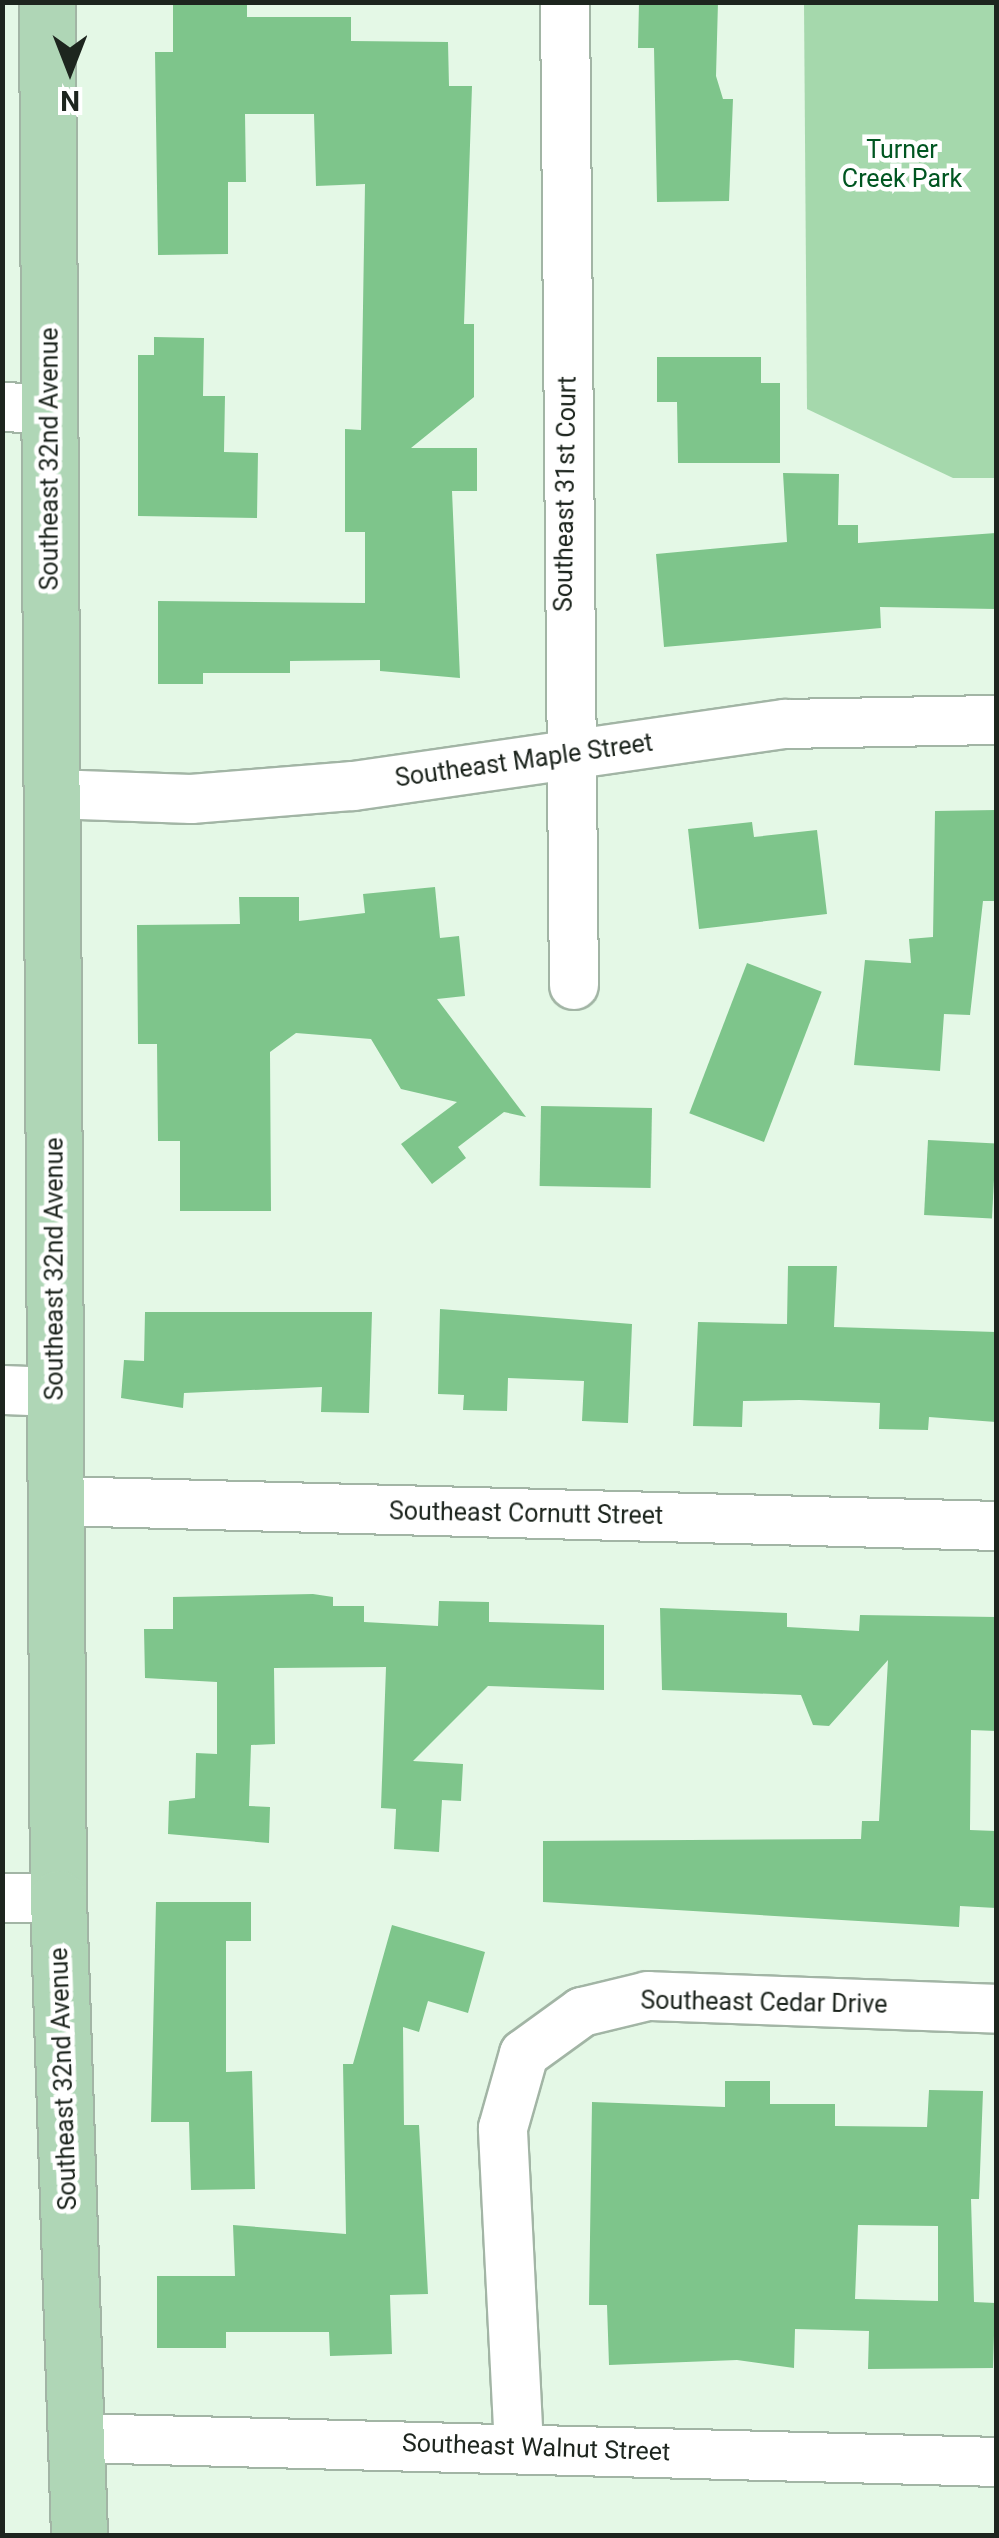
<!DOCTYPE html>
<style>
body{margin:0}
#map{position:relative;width:999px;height:2538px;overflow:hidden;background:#e4f8e6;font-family:Roboto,sans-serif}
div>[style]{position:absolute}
.green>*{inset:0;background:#a5d8ac}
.building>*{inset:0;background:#7ec58b;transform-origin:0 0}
.roads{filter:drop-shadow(2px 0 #a2b5a5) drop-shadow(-2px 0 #a2b5a5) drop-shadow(0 2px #a2b5a5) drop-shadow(0 -2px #a2b5a5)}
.minor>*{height:48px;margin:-24px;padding:0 24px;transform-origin:24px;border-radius:24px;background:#fff}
.major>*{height:55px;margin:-27.5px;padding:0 27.5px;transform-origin:27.5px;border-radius:27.5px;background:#afd6b6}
span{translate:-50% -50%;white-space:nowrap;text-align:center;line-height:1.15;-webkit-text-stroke:9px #fff;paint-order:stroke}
.park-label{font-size:25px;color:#005621}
.street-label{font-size:25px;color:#1d251e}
.frame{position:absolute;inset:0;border:5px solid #1d251e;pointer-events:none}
.north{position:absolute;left:20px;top:20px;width:100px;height:100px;-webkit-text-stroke:8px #fff;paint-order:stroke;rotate:180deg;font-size:28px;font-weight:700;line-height:40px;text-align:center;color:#1d251e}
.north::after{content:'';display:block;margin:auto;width:35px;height:45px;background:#1d251e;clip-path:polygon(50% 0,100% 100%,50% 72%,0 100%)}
</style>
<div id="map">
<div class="green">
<i style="clip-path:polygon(804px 3px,996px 3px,996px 478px,953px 478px,807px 409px)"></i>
</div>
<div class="building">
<i style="clip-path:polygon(173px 2px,247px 2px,247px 17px,351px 17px,351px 41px,448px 42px,449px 86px,472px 86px,464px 324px,474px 324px,474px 397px,411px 448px,477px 448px,477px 491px,452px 491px,460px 678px,380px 671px,380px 660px,290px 661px,290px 673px,203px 673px,203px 684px,158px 684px,158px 601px,365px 603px,365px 532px,345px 532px,345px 429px,361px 430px,365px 184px,316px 186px,314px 114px,245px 114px,246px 182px,228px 182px,228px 254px,158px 255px,155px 52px,173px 52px)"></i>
<i style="clip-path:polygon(639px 2px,718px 2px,716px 76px,723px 99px,733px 99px,729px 201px,657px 202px,654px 48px,638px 48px)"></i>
<i style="clip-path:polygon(154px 337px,204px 338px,203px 396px,225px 396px,224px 452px,258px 453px,257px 518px,138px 516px,138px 355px,154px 355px)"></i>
<i style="clip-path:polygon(657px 357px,761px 357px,761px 383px,780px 383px,780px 463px,678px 463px,677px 402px,657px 402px)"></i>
<i style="clip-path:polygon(783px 473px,839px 474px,838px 525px,858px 525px,858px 543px,996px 533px,996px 609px,880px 607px,881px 628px,664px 647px,656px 554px,787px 542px)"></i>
<i style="clip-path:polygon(996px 810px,996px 901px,983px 901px,970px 1015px,944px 1014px,940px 1071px,854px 1065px,865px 960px,911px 963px,909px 939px,933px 937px,935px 811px)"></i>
<i style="clip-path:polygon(752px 822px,754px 837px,817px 830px,827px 914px,699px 929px,688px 829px)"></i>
<i style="clip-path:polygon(435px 887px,440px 938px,459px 936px,465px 996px,437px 999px,526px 1117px,504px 1112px,458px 1147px,466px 1158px,432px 1184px,401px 1144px,457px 1102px,401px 1089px,371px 1039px,296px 1033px,270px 1052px,271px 1211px,180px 1211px,180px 1141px,158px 1141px,157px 1044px,138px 1044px,137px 925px,240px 924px,239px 897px,299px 897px,299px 921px,365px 913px,363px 894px)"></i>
<i style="left:747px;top:963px;width:80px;height:161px;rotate:21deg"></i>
<i style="left:541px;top:1106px;width:111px;height:80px;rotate:1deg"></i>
<i style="left:928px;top:1140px;width:68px;height:75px;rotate:3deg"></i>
<i style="clip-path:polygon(788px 1266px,837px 1266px,834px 1327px,996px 1332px,996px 1422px,929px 1417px,928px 1430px,879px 1429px,880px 1403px,799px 1400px,743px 1401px,742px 1427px,693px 1426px,698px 1322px,787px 1324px)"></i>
<i style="clip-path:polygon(440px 1309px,632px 1324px,628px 1423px,582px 1421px,584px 1381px,508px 1378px,507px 1411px,463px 1410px,464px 1395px,438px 1394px)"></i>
<i style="clip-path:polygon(145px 1312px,372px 1312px,369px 1413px,321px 1412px,322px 1387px,184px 1393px,183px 1408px,121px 1398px,124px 1360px,144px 1361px)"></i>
<i style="clip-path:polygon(313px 1594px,333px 1597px,333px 1606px,364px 1606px,364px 1622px,438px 1626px,439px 1601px,489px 1602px,489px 1622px,604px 1625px,604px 1690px,488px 1686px,413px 1761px,463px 1764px,461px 1801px,442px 1800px,439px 1852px,394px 1849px,396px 1809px,381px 1808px,386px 1667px,274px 1668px,275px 1744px,251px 1745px,249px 1806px,270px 1807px,269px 1843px,168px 1834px,169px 1801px,195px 1798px,196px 1753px,217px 1754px,217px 1682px,145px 1678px,144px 1629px,173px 1629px,173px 1597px)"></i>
<i style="clip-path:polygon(660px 1608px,787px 1613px,787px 1627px,859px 1631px,860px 1615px,996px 1617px,996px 1731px,971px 1730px,970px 1830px,996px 1831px,996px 1908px,960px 1906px,959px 1927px,543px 1902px,543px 1841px,861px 1839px,862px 1821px,879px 1821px,888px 1660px,829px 1726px,813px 1725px,801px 1695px,662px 1690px)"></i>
<i style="clip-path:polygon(156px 1902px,251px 1902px,251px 1941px,226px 1941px,226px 2072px,252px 2071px,255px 2189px,191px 2190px,189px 2122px,151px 2122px)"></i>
<i style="clip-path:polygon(392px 1925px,485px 1952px,468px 2013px,428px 2001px,419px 2032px,403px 2027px,404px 2125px,419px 2125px,428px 2294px,390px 2295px,392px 2354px,330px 2356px,329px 2332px,226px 2332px,226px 2348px,157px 2348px,157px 2276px,235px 2276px,233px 2225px,346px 2234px,343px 2064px,353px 2064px)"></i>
<i style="clip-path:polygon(evenodd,725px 2081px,770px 2081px,770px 2104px,835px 2104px,835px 2126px,927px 2127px,929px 2090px,983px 2091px,979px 2199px,971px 2199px,974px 2302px,995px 2303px,993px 2368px,868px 2369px,869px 2331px,795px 2329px,794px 2368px,737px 2360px,609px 2365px,607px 2305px,589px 2305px,592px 2102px,725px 2107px,725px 2081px,858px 2225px,938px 2226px,938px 2301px,855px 2299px,858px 2225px)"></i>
</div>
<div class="roads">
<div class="minor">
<i style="left:565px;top:2px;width:983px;rotate:89.48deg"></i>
<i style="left:2px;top:407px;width:47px;rotate:2.4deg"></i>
<i style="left:52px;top:794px;width:139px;rotate:2.1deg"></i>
<i style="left:191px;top:799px;width:163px;rotate:-4.6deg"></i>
<i style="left:353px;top:786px;width:436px;rotate:-8.2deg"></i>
<i style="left:785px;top:724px;width:211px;rotate:-1.1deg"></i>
<i style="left:2px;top:1390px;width:53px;rotate:2.2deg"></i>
<i style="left:56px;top:1501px;width:940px;rotate:1.52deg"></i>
<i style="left:2px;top:1898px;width:56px"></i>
<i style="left:76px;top:2438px;width:920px;rotate:1.49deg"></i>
<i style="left:519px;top:2447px;width:319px;rotate:-92.9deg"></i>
<i style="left:503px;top:2128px;width:77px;rotate:-74.2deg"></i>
<i style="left:524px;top:2054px;width:72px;rotate:-35.9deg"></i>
<i style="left:582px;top:2012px;width:68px;rotate:-13.6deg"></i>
<i style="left:648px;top:1996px;width:348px;rotate:2.1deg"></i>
</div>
<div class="major">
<i style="left:47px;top:2px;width:1896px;rotate:89.67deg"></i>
<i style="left:58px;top:1898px;width:638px;rotate:88.11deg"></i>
</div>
</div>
<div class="park-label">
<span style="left:902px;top:165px">Turner<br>Creek Park</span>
</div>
<div class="street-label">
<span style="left:50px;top:459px;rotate:-90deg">Southeast 32nd Avenue</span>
<span style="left:566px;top:494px;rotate:-89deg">Southeast 31st Court</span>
<span style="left:524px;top:761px;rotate:-8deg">Southeast Maple Street</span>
<span style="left:55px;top:1269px;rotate:-90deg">Southeast 32nd Avenue</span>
<span style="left:526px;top:1514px;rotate:1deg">Southeast Cornutt Street</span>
<span style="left:764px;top:2003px;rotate:1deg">Southeast Cedar Drive</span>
<span style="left:64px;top:2079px;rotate:-92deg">Southeast 32nd Avenue</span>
<span style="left:536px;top:2448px;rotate:2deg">Southeast Walnut Street</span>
</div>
<div class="frame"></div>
<div class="north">N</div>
</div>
